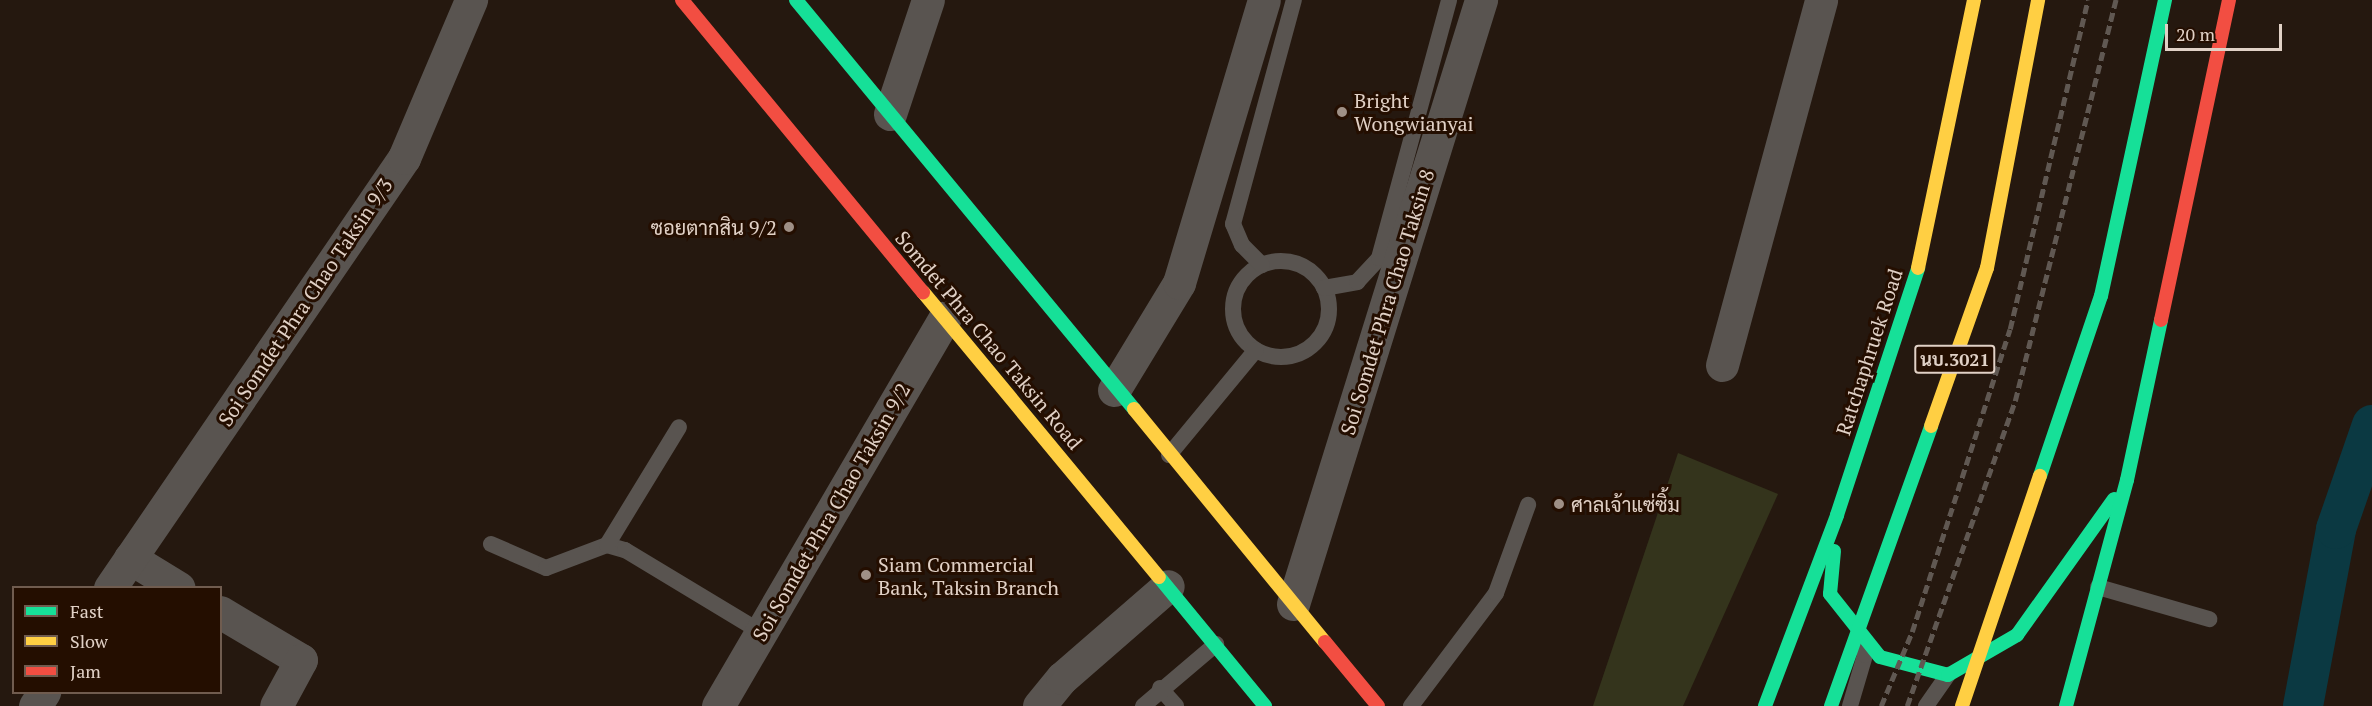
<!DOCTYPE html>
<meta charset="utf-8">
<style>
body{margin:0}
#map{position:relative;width:2372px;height:706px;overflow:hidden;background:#25180f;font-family:"PT Serif",Sarabun,serif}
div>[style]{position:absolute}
.green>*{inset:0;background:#34341c}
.canal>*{height:40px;margin:-20px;padding:0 20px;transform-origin:20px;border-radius:20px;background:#0b3942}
.lane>*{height:16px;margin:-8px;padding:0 8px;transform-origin:8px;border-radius:8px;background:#595450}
.lane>.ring{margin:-8px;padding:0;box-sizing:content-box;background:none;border:16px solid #595450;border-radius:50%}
.street>*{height:33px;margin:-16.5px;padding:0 16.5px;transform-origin:16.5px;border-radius:16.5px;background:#595450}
.fast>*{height:14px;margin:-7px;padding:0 7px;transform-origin:7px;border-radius:7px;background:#16e098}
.slow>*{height:14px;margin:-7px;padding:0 7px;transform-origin:7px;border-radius:7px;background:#ffcf43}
.jam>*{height:14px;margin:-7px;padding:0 7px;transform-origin:7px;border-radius:7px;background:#f24e42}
.rail>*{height:4.5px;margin-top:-2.25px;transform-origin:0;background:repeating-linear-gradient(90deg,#605852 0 9px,transparent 0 13.5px)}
.fast-bridge>*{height:14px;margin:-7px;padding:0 7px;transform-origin:7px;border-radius:7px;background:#16e098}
.slow-bridge>*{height:14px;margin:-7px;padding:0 7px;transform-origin:7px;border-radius:7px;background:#ffcf43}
.dots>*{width:16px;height:16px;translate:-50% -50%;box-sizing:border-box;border:3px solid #240e00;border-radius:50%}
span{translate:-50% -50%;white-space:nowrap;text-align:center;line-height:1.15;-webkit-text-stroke:6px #240e00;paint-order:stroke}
.shield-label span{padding:2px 4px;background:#240e00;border:2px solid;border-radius:4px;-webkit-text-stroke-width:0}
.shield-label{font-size:18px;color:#e1d1c6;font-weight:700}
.poi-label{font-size:20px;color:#e1d1c6}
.left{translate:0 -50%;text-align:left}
.right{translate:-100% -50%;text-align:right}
.street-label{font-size:20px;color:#e1d1c6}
.legend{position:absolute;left:12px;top:586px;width:210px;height:108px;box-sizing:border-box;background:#240e00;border:2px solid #705c4f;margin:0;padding:8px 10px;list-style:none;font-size:18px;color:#e1d1c6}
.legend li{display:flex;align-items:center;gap:12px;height:30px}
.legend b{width:30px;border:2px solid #705c4f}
.scale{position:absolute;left:2165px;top:24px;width:117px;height:27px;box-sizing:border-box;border:3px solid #e1d1c6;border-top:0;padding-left:8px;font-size:18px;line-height:21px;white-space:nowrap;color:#e1d1c6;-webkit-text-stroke:4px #240e00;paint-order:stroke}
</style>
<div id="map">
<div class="green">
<i style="clip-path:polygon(1678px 453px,1778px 494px,1683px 706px,1593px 706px)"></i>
</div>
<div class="canal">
<i style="left:2303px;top:706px;width:180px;rotate:-79.4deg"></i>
<i style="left:2336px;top:529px;width:110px;rotate:-70.9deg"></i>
</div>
<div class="lane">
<i class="ring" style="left:1233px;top:261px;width:80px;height:80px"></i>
<i style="left:1262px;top:265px;width:28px;rotate:-135deg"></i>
<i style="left:1242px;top:245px;width:23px;rotate:-113deg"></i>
<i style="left:1233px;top:224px;width:232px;rotate:-74.8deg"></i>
<i style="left:1324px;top:288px;width:34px;rotate:-10deg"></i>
<i style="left:1357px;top:282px;width:33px;rotate:-47deg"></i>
<i style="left:1379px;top:258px;width:267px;rotate:-74.8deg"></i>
<i style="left:1169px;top:455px;width:136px;rotate:-50.4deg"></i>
<i style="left:491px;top:544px;width:60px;rotate:23.6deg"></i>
<i style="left:546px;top:568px;width:65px;rotate:-20.7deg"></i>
<i style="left:607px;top:545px;width:19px;rotate:16deg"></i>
<i style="left:625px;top:550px;width:159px;rotate:31.1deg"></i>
<i style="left:607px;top:545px;width:138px;rotate:-58.6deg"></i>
<i style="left:2098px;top:587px;width:116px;rotate:16.1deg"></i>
<i style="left:1160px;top:688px;width:24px;rotate:48deg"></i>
<i style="left:1143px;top:706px;width:96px;rotate:-40.3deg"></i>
<i style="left:1411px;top:706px;width:141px;rotate:-53deg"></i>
<i style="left:1496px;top:593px;width:94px;rotate:-70deg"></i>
<i style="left:1850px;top:706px;width:53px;rotate:-73.6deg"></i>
<i style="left:1865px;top:655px;width:9px;rotate:-111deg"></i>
<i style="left:1926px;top:706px;width:38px;rotate:-55deg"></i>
</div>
<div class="street">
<i style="left:890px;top:114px;width:120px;rotate:-71.6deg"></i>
<i style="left:1722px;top:365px;width:378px;rotate:-74.8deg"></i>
<i style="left:1114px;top:390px;width:125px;rotate:-58.7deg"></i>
<i style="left:1179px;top:283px;width:295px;rotate:-73.3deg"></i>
<i style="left:130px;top:558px;width:57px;rotate:31.5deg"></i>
<i style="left:110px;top:588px;width:521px;rotate:-55.64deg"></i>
<i style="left:404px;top:158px;width:172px;rotate:-67deg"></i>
<i style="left:1293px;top:604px;width:633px;rotate:-72.71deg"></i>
<i style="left:220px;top:612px;width:94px;rotate:30.7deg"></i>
<i style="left:301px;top:660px;width:52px;rotate:118.5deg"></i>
<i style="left:35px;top:706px;width:17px;rotate:-57deg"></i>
<i style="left:718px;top:706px;width:450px;rotate:-59.7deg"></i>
<i style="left:1039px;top:706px;width:36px;rotate:-51deg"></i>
<i style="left:1062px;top:678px;width:140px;rotate:-41deg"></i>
</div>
<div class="fast">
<i style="left:796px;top:0;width:531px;rotate:50.43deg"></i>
<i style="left:1834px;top:551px;width:43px;rotate:95.3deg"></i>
<i style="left:1830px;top:594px;width:80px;rotate:51.6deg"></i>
<i style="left:1880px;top:657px;width:70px;rotate:14.8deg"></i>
<i style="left:1948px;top:675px;width:80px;rotate:-30.1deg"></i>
<i style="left:2017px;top:635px;width:167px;rotate:-54.5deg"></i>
<i style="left:1159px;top:577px;width:167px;rotate:50.6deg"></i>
<i style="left:1765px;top:706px;width:204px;rotate:-69.3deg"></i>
<i style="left:1837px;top:515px;width:260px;rotate:-71.8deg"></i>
<i style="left:2066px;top:706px;width:234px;rotate:-74.9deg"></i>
<i style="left:2127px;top:480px;width:164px;rotate:-78deg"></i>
</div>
<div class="slow">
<i style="left:1918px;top:268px;width:274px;rotate:-78.2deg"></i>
<i style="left:923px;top:292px;width:370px;rotate:50.4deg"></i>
<i style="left:1134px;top:409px;width:301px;rotate:50.7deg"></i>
</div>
<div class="jam">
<i style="left:682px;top:0;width:379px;rotate:50.5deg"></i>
<i style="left:2161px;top:320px;width:327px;rotate:-78deg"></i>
<i style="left:1325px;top:642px;width:83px;rotate:50.4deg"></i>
</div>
<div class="rail">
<i style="left:1881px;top:706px;width:80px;rotate:-67.3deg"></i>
<i style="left:1912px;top:632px;width:318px;rotate:-72.1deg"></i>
<i style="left:2010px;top:329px;width:338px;rotate:-76.7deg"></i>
<i style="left:1907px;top:706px;width:324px;rotate:-70.5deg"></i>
<i style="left:2015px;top:401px;width:414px;rotate:-75.9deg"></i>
</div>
<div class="fast-bridge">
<i style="left:2040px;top:476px;width:190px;rotate:-71.3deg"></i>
<i style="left:2101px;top:296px;width:303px;rotate:-77.8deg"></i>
<i style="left:1831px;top:706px;width:297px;rotate:-70.3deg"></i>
</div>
<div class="slow-bridge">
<i style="left:1931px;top:426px;width:168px;rotate:-70.5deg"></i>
<i style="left:1987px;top:268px;width:273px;rotate:-79.2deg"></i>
<i style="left:1962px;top:706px;width:243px;rotate:-71.3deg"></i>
</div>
<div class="dots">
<i style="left:1342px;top:112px;background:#9f9086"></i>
<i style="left:789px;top:227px;background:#9f9086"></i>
<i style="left:1559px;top:504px;background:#9f9086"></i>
<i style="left:866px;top:575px;background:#9f9086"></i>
</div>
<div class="shield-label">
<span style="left:1955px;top:359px">นบ.3021</span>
</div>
<div class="poi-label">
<span class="left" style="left:1354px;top:112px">Bright<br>Wongwianyai</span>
<span class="right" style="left:777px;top:227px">ซอยตากสิน 9/2</span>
<span class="left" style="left:1571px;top:504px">ศาลเจ้าแซ่ซิ้ม</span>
<span class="left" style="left:878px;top:576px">Siam Commercial<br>Bank, Taksin Branch</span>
</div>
<div class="street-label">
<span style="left:305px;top:302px;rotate:-56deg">Soi Somdet Phra Chao Taksin 9/3</span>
<span style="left:1387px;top:302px;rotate:-73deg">Soi Somdet Phra Chao Taksin 8</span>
<span style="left:989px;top:340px;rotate:50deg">Somdet Phra Chao Taksin Road</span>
<span style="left:1869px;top:352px;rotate:-72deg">Ratchaphruek Road</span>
<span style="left:831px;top:512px;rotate:-60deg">Soi Somdet Phra Chao Taksin 9/2</span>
</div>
<ul class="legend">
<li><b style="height:8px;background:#16e098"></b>Fast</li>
<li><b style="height:8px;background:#ffcf43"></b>Slow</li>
<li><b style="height:8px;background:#f24e42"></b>Jam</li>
</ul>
<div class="scale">20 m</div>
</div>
